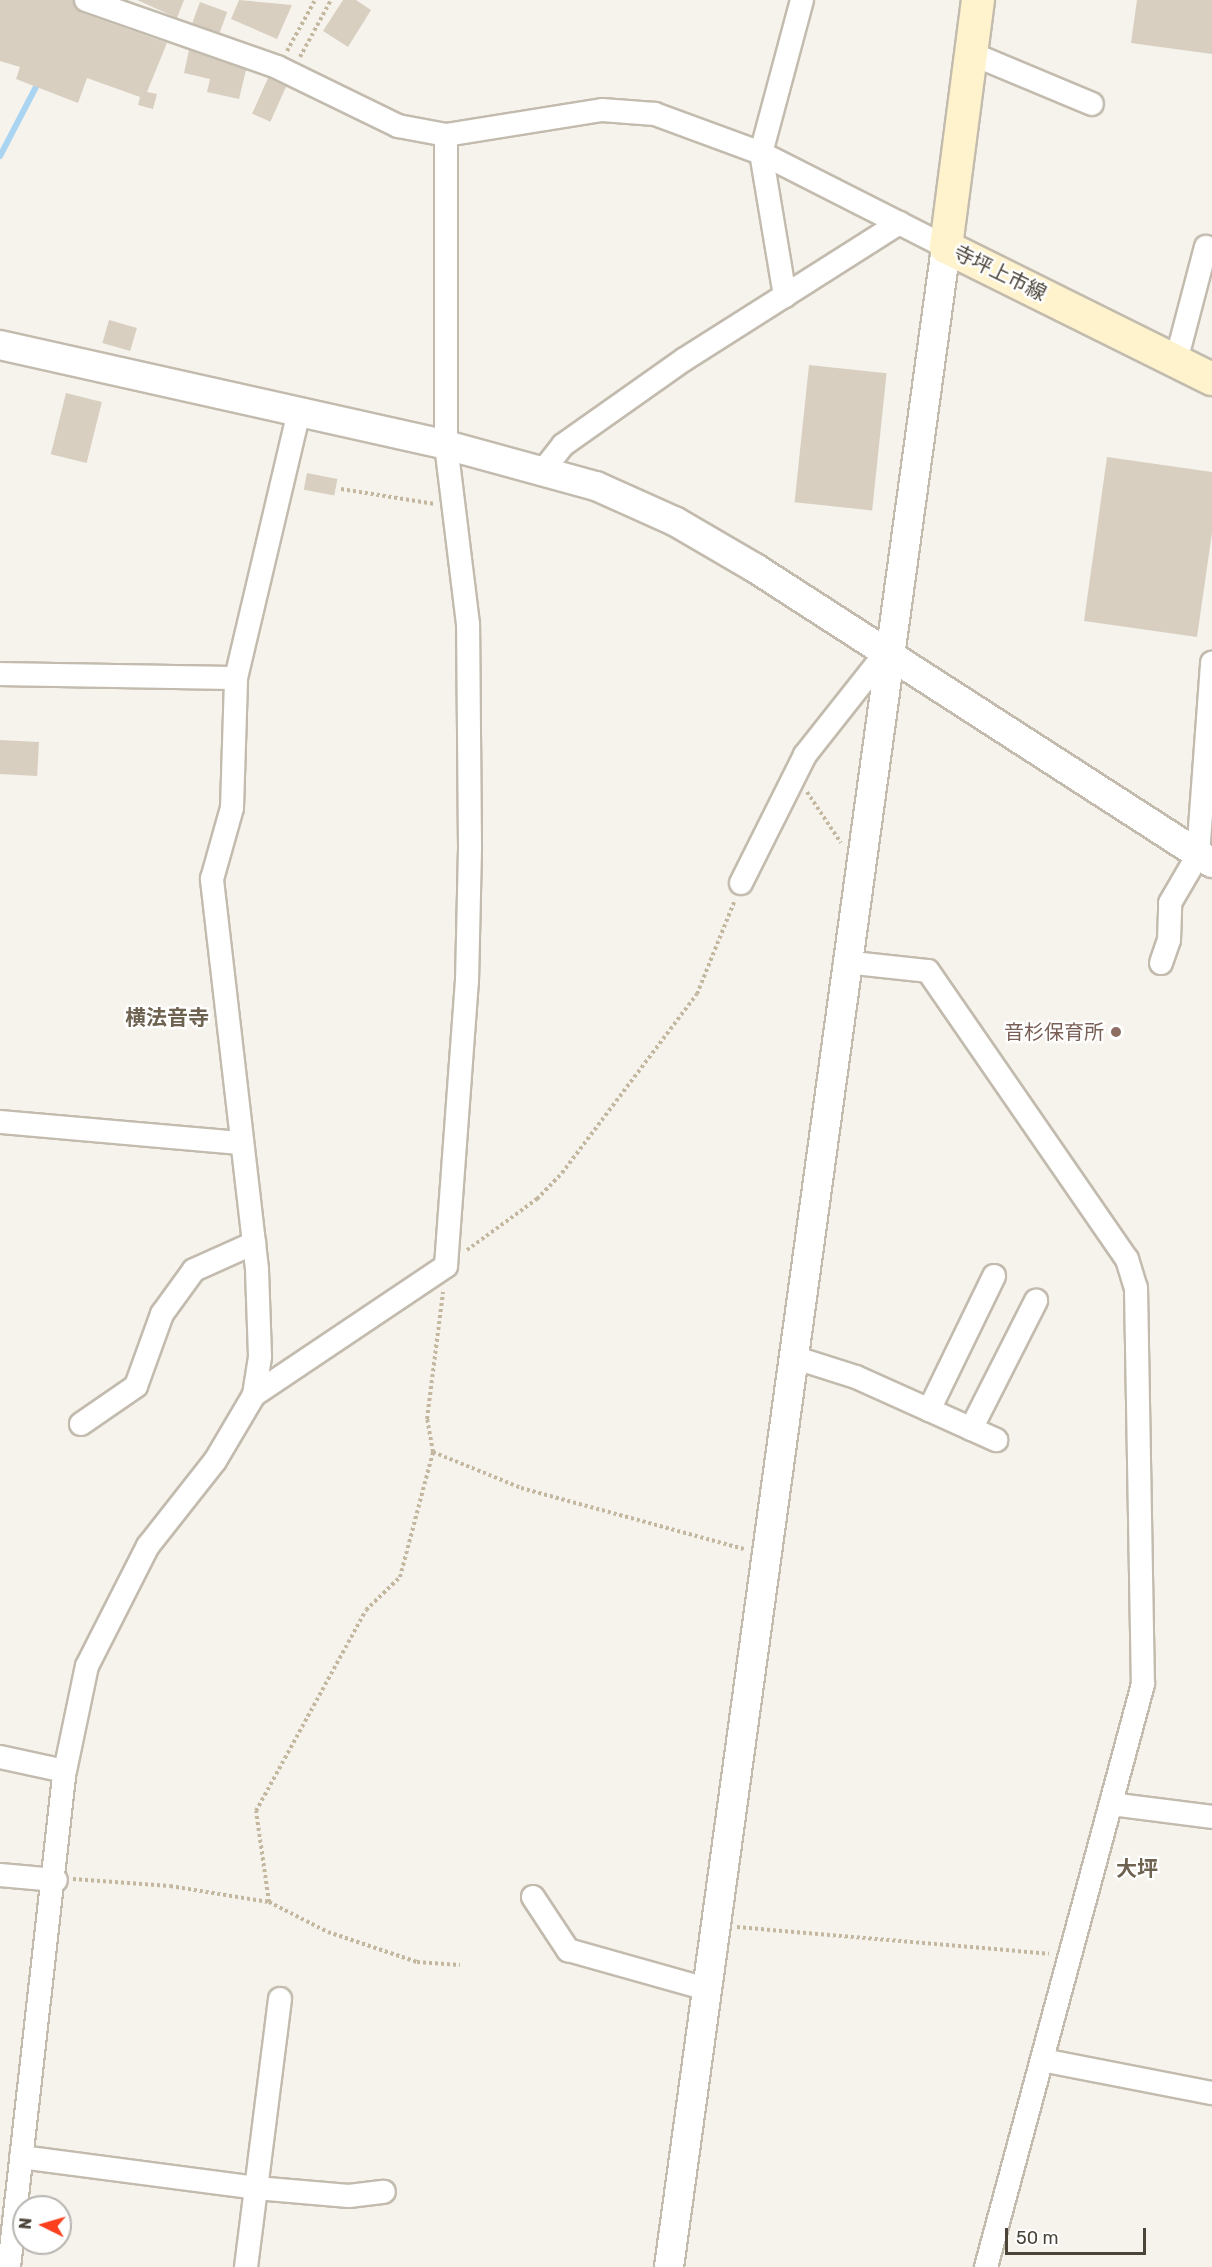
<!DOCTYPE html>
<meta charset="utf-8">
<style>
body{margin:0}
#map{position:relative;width:1212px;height:2267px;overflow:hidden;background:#f6f3ec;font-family:Rubik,"Noto Sans JP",sans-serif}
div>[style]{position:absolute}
.stream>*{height:6px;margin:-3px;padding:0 3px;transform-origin:3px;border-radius:3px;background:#a9d4f2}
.building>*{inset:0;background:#d8cfc1;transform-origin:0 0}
.path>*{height:4px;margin-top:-2px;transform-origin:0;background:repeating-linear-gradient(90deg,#c4b79f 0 3px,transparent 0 6px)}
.roads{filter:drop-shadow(2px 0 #c2bbae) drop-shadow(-2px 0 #c2bbae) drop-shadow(0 2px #c2bbae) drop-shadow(0 -2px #c2bbae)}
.minor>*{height:22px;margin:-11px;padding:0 11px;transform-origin:11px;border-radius:11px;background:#fff}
.tertiary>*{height:28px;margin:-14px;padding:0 14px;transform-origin:14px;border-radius:14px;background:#fff}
.secondary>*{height:32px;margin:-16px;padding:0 16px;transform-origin:16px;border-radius:16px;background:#fff3cd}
.dots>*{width:16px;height:16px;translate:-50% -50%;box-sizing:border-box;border:3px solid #fff;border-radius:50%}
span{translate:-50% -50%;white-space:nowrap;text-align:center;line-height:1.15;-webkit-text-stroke:4.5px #fff;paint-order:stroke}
.street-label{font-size:20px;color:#4b4439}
.education-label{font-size:20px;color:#785e54}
.right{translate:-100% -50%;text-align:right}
.neighbourhood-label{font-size:21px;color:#6e6250;font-weight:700}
.north{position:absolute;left:12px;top:2195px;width:60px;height:60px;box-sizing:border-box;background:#fff;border:2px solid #b7b4b0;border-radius:50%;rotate:275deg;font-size:16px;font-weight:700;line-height:24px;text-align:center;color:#4b4439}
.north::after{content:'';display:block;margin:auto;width:21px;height:27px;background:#fc3f1d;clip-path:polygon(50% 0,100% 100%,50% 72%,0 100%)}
.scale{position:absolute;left:1005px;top:2228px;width:141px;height:27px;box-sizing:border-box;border:3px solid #4b4439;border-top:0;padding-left:8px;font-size:18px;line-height:21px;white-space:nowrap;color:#4b4439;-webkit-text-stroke:4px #fff;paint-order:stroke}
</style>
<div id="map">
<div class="stream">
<i style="left:0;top:156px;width:85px;rotate:-62.5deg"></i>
</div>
<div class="building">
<i style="clip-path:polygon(0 0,73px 0,82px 13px,167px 43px,147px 92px,157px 94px,153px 109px,138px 105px,140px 97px,87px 78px,78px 103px,16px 79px,20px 67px,0 61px)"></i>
<i style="clip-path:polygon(137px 0,184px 0,177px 18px)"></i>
<i style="clip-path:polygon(239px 0,292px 5px,277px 39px,231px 19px)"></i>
<i style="clip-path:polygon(343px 0,356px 0,371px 10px,348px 47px,323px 31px)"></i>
<i style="clip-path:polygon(1137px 0,1212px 0,1212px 54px,1131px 43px)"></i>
<i style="left:200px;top:2px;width:29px;height:23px;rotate:20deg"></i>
<i style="clip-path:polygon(189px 50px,246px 70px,239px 99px,207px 92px,210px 79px,184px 73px)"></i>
<i style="left:268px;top:78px;width:20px;height:39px;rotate:24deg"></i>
<i style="left:109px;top:320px;width:29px;height:24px;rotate:16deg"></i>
<i style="left:809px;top:365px;width:78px;height:138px;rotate:6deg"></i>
<i style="left:66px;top:393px;width:37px;height:63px;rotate:14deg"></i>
<i style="clip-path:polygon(1107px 457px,1212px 472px,1212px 533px,1197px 637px,1084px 621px)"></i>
<i style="left:307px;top:473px;width:31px;height:17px;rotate:11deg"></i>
<i style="left:0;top:740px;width:39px;height:34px;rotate:3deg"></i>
</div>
<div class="path">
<i style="left:287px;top:51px;width:58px;rotate:-61.2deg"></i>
<i style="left:300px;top:57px;width:65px;rotate:-61.5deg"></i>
<i style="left:341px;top:489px;width:95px;rotate:9.1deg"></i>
<i style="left:807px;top:792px;width:61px;rotate:56.3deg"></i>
<i style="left:467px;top:1250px;width:87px;rotate:-36.1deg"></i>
<i style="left:537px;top:1199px;width:36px;rotate:-46deg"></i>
<i style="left:562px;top:1173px;width:224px;rotate:-53deg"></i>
<i style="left:697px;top:994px;width:101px;rotate:-68deg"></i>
<i style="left:433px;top:1452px;width:95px;rotate:22.2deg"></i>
<i style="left:521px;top:1488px;width:231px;rotate:15.3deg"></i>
<i style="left:73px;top:1879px;width:97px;rotate:4.1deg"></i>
<i style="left:170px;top:1886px;width:100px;rotate:9.2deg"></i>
<i style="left:269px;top:1902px;width:92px;rotate:-98.1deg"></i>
<i style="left:256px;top:1811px;width:229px;rotate:-61.3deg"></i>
<i style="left:366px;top:1610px;width:47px;rotate:-44.1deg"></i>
<i style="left:400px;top:1577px;width:129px;rotate:-75.2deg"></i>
<i style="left:433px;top:1452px;width:34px;rotate:-100deg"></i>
<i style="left:427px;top:1419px;width:128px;rotate:-82.8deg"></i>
<i style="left:269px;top:1902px;width:66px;rotate:27deg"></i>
<i style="left:328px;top:1932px;width:94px;rotate:18.6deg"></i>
<i style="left:417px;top:1962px;width:43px;rotate:4deg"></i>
<i style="left:737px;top:1927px;width:313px;rotate:4.9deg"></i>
</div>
<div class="roads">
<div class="minor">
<i style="left:86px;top:0;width:202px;rotate:19.3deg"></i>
<i style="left:277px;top:67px;width:135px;rotate:26deg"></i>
<i style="left:398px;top:126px;width:49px;rotate:10.6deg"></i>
<i style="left:446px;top:135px;width:158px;rotate:-9.1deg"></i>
<i style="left:602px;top:110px;width:53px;rotate:4.3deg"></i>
<i style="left:655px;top:114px;width:113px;rotate:20.2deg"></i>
<i style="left:761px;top:153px;width:208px;rotate:26.9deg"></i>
<i style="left:970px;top:53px;width:132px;rotate:22.7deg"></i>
<i style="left:785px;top:296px;width:145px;rotate:-99.5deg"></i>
<i style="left:761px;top:153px;width:158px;rotate:-75deg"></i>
<i style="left:1176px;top:361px;width:118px;rotate:-75.3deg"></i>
<i style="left:545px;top:468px;width:29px;rotate:-52deg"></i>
<i style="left:563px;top:445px;width:149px;rotate:-35.2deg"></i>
<i style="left:685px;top:359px;width:254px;rotate:-32.4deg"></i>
<i style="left:0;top:674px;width:236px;rotate:1deg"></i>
<i style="left:741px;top:883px;width:143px;rotate:-63.4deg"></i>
<i style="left:805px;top:755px;width:134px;rotate:-51.7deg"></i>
<i style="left:845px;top:962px;width:83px;rotate:6.2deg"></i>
<i style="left:928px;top:971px;width:350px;rotate:55.4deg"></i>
<i style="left:1127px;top:1259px;width:30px;rotate:73deg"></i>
<i style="left:1136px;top:1288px;width:396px;rotate:89deg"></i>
<i style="left:1143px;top:1684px;width:604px;rotate:105.07deg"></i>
<i style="left:1161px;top:963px;width:24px;rotate:-71deg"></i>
<i style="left:1169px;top:940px;width:37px;rotate:-88deg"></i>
<i style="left:1170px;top:903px;width:56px;rotate:-59.7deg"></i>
<i style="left:1198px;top:855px;width:193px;rotate:-85.8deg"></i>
<i style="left:0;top:1122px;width:241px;rotate:5deg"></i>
<i style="left:793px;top:1357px;width:66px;rotate:17.6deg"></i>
<i style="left:856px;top:1377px;width:154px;rotate:24.2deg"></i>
<i style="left:254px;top:1395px;width:231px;rotate:-33.9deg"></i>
<i style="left:446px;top:1266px;width:286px;rotate:-85.8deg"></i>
<i style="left:467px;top:981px;width:135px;rotate:-88.7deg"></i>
<i style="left:470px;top:846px;width:222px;rotate:-90.5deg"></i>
<i style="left:468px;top:624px;width:180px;rotate:-97deg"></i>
<i style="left:446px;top:445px;width:310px;rotate:-90deg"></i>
<i style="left:929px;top:1410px;width:149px;rotate:-64.1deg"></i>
<i style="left:81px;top:1424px;width:67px;rotate:-34.6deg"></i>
<i style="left:136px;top:1386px;width:77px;rotate:-70.1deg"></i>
<i style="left:162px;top:1314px;width:54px;rotate:-54deg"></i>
<i style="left:194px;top:1270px;width:66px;rotate:-24.2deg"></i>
<i style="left:971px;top:1429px;width:144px;rotate:-63.1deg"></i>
<i style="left:0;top:1757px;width:66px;rotate:12.2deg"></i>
<i style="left:1111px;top:1804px;width:102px;rotate:7.3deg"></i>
<i style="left:0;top:1875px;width:56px;rotate:5.1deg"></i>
<i style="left:533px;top:1897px;width:64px;rotate:56.6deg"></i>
<i style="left:568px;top:1950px;width:144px;rotate:15.7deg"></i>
<i style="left:280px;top:1999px;width:191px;rotate:97.2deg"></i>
<i style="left:256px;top:2188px;width:93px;rotate:4.9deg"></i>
<i style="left:349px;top:2196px;width:35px;rotate:-7deg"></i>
<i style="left:1042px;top:2060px;width:173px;rotate:11deg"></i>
<i style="left:21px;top:2157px;width:237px;rotate:7.5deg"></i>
<i style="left:256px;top:2188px;width:80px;rotate:97.2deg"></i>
<i style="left:9px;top:2267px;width:499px;rotate:-83.6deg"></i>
<i style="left:65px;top:1771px;width:107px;rotate:-78.2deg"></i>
<i style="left:87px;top:1666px;width:135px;rotate:-63.1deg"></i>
<i style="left:148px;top:1546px;width:108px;rotate:-51.8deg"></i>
<i style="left:215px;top:1461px;width:77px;rotate:-59.4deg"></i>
<i style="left:254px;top:1395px;width:39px;rotate:-81deg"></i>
<i style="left:260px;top:1356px;width:87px;rotate:-92deg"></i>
<i style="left:257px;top:1269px;width:393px;rotate:-96.6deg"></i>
<i style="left:212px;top:879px;width:74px;rotate:-74.3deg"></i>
<i style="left:232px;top:808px;width:130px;rotate:-88.2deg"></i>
<i style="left:236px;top:678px;width:273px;rotate:-76.7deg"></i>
</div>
<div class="tertiary">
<i style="left:0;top:345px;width:457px;rotate:12.6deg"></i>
<i style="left:446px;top:445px;width:156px;rotate:15.3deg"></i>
<i style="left:596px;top:486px;width:88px;rotate:24.2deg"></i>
<i style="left:676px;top:522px;width:91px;rotate:30.2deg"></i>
<i style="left:755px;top:568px;width:544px;rotate:32.84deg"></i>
<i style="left:669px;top:2267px;width:2039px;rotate:-82.19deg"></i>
</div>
<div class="secondary">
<i style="left:978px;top:0;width:249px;rotate:97.4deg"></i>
<i style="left:946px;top:247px;width:297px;rotate:26.4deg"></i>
</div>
</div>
<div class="dots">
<i style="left:1116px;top:1032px;background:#8d6e63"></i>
</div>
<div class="street-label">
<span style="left:1000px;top:273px;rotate:26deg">寺坪上市線</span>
</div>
<div class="education-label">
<span class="right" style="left:1104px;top:1032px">音杉保育所</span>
</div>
<div class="neighbourhood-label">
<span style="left:167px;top:1018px">横法音寺</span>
<span style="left:1137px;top:1869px">大坪</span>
</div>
<div class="north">N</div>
<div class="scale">50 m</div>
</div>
